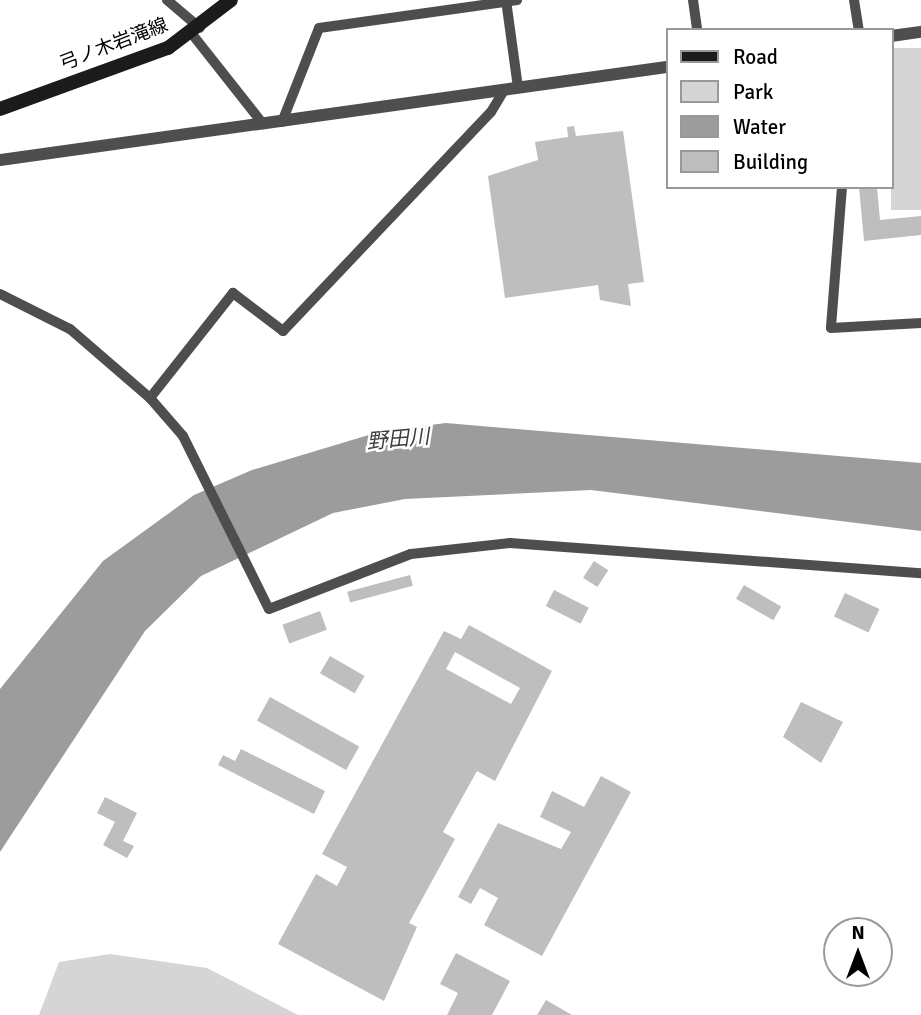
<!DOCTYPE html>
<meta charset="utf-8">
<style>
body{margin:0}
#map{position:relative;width:921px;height:1015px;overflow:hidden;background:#fff;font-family:Signika,"Noto Sans JP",sans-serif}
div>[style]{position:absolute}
.green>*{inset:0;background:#d5d5d5;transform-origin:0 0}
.water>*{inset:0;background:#9c9c9c}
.building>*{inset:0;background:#bebebe;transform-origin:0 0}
.minor>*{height:10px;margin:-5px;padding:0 5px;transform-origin:5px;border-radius:5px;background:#4e4e4e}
.tertiary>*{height:12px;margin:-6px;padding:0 6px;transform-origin:6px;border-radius:6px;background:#4e4e4e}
.secondary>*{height:14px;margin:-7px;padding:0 7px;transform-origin:7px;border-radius:7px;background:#1b1b1b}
span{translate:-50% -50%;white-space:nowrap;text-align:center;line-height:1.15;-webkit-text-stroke:5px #fff;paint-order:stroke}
.street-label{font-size:19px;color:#000}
.water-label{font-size:21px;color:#3d3d3d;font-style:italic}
.legend{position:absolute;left:666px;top:28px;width:228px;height:161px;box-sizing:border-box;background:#fff;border:2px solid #999;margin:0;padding:9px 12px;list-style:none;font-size:21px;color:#000}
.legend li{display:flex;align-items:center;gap:14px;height:35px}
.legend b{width:35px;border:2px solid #999}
.north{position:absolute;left:823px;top:917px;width:70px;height:70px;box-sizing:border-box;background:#fff;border:2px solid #999;border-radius:50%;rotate:0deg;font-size:19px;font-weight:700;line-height:28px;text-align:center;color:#000}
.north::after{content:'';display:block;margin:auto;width:24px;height:32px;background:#000;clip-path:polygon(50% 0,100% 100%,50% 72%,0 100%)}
</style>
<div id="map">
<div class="green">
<i style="left:921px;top:48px;width:162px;height:30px;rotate:90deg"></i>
<i style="clip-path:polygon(110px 954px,207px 968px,298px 1015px,39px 1015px,59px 962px)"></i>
</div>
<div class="water">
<i style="clip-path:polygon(446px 423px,921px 463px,921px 531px,591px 490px,405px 499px,333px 513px,201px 576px,145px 631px,0 852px,0 689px,103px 561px,194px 495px,252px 470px,382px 431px)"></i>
</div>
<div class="building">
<i style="clip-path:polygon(574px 126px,576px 136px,623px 131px,644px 282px,628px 284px,631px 306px,600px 300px,598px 285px,505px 298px,488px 176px,538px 160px,535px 142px,568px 137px,567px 127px)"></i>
<i style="clip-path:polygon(859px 187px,877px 187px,880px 220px,921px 216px,921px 235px,864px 241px)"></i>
<i style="left:594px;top:561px;width:17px;height:20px;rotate:33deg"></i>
<i style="left:410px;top:575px;width:11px;height:65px;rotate:75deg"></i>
<i style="left:744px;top:585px;width:43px;height:16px;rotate:30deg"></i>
<i style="left:554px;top:590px;width:39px;height:18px;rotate:27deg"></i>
<i style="left:845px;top:593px;width:38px;height:26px;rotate:25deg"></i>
<i style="left:320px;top:611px;width:20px;height:40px;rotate:70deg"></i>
<i style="clip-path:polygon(evenodd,469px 625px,552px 671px,495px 781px,477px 771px,443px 832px,455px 839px,409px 923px,417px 927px,384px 1001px,278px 944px,316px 874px,337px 886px,347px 867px,322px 854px,444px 631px,461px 639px,469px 625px,455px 652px,520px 688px,511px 704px,446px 669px,455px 652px)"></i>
<i style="left:330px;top:656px;width:40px;height:20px;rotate:30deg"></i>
<i style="left:270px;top:697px;width:102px;height:27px;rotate:29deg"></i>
<i style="clip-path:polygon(801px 702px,843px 722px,821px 763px,783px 737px)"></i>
<i style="clip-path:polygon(241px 749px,325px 791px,314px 814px,218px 765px,223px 755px,235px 761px)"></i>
<i style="clip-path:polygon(601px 776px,631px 792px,542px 956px,484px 925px,498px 898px,480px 888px,471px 904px,458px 897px,498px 823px,561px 849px,571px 832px,540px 817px,552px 791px,584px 807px)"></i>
<i style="clip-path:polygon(105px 797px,137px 813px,123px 841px,134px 846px,127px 858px,103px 845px,115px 822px,97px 813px)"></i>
<i style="clip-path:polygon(456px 953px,510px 981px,492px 1015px,447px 1015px,458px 993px,440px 984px)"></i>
<i style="clip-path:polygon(546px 1000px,572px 1015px,537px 1015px)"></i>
</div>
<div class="minor">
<i style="left:167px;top:0;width:43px;rotate:40.3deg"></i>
<i style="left:506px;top:0;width:89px;rotate:82.2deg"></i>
<i style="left:693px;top:0;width:30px;rotate:82deg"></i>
<i style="left:854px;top:0;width:30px;rotate:81deg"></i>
<i style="left:192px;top:34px;width:115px;rotate:51.7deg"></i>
<i style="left:282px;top:122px;width:101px;rotate:-68.5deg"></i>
<i style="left:319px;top:28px;width:200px;rotate:-8deg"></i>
<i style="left:842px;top:187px;width:141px;rotate:94.5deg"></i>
<i style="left:831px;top:328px;width:90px;rotate:-3.2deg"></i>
<i style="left:0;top:294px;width:78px;rotate:26.6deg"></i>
<i style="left:70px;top:329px;width:106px;rotate:40.8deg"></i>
<i style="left:150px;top:398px;width:50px;rotate:49deg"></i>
<i style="left:183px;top:436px;width:193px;rotate:63.6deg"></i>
<i style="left:269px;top:609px;width:152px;rotate:-21.2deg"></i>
<i style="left:411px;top:554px;width:100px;rotate:-6.3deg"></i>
<i style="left:510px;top:543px;width:412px;rotate:4.2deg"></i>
<i style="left:150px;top:398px;width:134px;rotate:-51.7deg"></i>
<i style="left:233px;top:293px;width:63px;rotate:37.2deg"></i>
<i style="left:283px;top:331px;width:302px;rotate:-46.5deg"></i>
<i style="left:491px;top:112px;width:26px;rotate:-59deg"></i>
</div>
<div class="tertiary">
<i style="left:891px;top:36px;width:30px;rotate:-8deg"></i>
<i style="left:0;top:160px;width:673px;rotate:-7.94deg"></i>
</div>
<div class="secondary">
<i style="left:0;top:109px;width:179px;rotate:-20deg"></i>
<i style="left:168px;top:48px;width:79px;rotate:-37.3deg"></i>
</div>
<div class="street-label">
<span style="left:114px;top:45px;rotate:-21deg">弓ノ木岩滝線</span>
</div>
<div class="water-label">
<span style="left:398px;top:439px;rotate:-5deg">野田川</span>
</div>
<ul class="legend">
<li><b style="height:9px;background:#1b1b1b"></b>Road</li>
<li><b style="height:19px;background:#d5d5d5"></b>Park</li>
<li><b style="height:19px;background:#9c9c9c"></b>Water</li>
<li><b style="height:19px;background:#bebebe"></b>Building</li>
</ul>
<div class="north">N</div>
</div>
